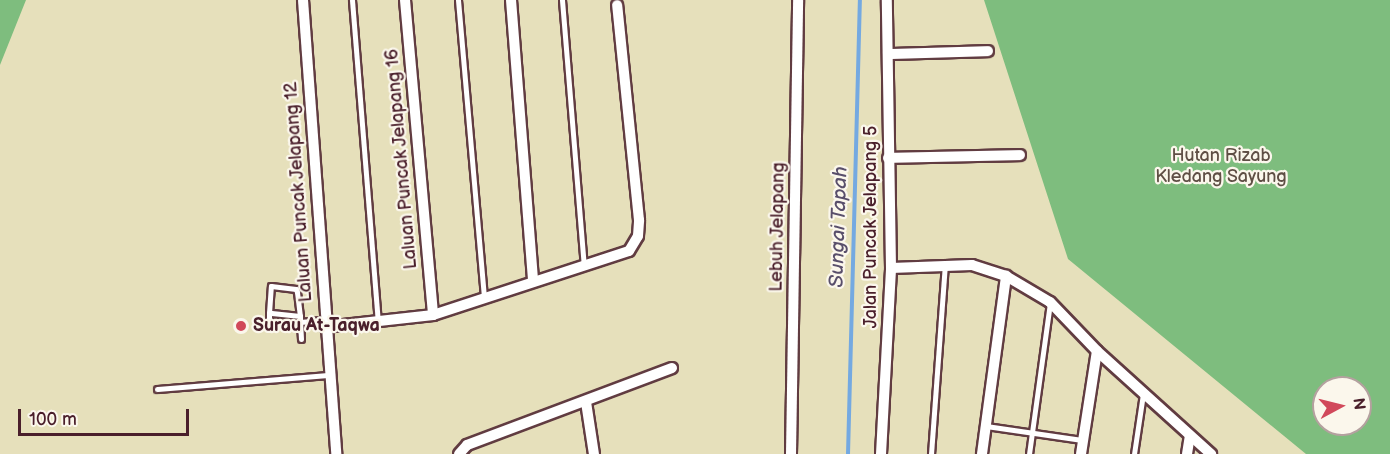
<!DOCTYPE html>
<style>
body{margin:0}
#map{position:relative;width:1390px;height:454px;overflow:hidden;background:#e6e0bb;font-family:"Balsamiq Sans",sans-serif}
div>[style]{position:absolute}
.forest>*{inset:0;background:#7ebd7e}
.stream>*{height:4px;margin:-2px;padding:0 2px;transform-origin:2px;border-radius:2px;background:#74a9e1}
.roads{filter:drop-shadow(2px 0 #613c41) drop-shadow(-2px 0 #613c41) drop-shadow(0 2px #613c41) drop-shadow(0 -2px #613c41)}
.service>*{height:5px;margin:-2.5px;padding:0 2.5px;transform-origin:2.5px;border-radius:2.5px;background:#fff}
.minor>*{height:10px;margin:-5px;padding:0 5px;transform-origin:5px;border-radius:5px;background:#fff}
.dots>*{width:16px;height:16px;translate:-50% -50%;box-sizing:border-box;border:3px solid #fbf7ec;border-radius:50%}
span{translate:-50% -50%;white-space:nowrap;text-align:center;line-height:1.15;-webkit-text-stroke:4.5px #fbf7ec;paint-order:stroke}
.park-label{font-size:18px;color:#5f4f45}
.street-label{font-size:18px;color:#4a1f2b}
.poi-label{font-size:18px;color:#4a1f2b;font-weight:700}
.left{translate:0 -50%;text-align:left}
.water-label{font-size:20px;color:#594f6b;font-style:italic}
.north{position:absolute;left:1312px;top:376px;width:60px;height:60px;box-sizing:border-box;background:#fbf7ec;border:2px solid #b4a19f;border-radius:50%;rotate:83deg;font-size:16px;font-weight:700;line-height:24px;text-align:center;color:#4a1f2b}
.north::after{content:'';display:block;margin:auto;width:21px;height:27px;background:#d1495b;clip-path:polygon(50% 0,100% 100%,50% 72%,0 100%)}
.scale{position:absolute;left:18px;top:409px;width:171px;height:27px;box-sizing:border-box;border:3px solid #4a1f2b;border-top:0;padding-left:8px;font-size:18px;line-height:21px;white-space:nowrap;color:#4a1f2b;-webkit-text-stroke:4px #fbf7ec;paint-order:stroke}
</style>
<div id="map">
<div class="forest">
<i style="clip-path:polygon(0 0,26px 0,0 65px)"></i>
<i style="clip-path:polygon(evenodd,984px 0,1390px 0,1390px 454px,1306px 454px,1068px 259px,984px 0,1324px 388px,1360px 388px,1360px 424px,1324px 424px,1324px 388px)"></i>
</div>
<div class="stream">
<i style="left:848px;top:454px;width:454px;rotate:-88.5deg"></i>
</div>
<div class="roads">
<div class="service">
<i style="left:352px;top:0;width:322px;rotate:85.4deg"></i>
<i style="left:458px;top:0;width:299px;rotate:85deg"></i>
<i style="left:562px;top:0;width:267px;rotate:85.3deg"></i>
<i style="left:300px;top:316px;width:31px;rotate:-174deg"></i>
<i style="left:269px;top:313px;width:27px;rotate:-86deg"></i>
<i style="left:271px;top:286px;width:25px;rotate:7deg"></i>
<i style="left:296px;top:289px;width:3px;rotate:72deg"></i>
<i style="left:297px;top:292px;width:24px;rotate:83deg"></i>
<i style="left:300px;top:316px;width:6px;rotate:90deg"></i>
<i style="left:269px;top:323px;width:10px;rotate:-90deg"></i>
<i style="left:301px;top:339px;width:17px;rotate:-93deg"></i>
<i style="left:300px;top:322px;width:25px;rotate:-5deg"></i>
<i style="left:157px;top:389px;width:172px;rotate:-4.7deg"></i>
<i style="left:986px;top:426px;width:97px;rotate:8.3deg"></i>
<i style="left:931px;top:454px;width:191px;rotate:-85.8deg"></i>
<i style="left:1029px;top:454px;width:152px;rotate:-82.1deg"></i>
<i style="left:1134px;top:454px;width:61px;rotate:-81.5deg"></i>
</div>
<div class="minor">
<i style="left:303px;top:0;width:455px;rotate:85.8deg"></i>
<i style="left:405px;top:0;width:316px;rotate:84.9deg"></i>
<i style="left:511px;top:0;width:282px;rotate:85.5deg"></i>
<i style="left:888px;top:54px;width:100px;rotate:-1.7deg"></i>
<i style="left:888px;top:158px;width:132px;rotate:-1.3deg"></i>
<i style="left:891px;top:268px;width:81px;rotate:-2.1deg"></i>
<i style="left:972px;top:265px;width:36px;rotate:18deg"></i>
<i style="left:1006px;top:276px;width:51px;rotate:30.6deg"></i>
<i style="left:1050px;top:302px;width:68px;rotate:46.2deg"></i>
<i style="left:1097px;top:351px;width:154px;rotate:42.1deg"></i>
<i style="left:325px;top:327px;width:109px;rotate:-6.3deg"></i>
<i style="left:433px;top:315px;width:206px;rotate:-18.1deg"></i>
<i style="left:629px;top:251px;width:17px;rotate:-59deg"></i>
<i style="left:638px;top:236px;width:16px;rotate:-86deg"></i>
<i style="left:639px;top:220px;width:216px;rotate:-95.8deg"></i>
<i style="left:586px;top:402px;width:53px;rotate:81.3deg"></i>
<i style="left:459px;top:454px;width:12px;rotate:-48deg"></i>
<i style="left:467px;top:445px;width:219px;rotate:-20.6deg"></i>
<i style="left:791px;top:454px;width:454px;rotate:-89.1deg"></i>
<i style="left:881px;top:454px;width:186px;rotate:-86.9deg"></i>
<i style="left:891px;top:268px;width:268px;rotate:-90.9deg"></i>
<i style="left:982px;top:454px;width:180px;rotate:-82.3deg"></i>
<i style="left:1081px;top:454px;width:104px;rotate:-81.2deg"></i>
<i style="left:1187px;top:454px;width:18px;rotate:-81deg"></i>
</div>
</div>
<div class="dots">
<i style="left:241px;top:326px;background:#d1495b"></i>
</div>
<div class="park-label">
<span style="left:1221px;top:167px">Hutan Rizab<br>Kledang Sayung</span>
</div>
<div class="street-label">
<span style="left:402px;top:159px;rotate:-95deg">Laluan Puncak Jelapang 16</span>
<span style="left:299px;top:192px;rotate:-94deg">Laluan Puncak Jelapang 12</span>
<span style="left:778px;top:227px;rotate:-89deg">Lebuh Jelapang</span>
<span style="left:871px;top:227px;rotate:-90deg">Jalan Puncak Jelapang 5</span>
</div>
<div class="poi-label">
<span class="left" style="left:253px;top:326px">Surau At-Taqwa</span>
</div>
<div class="water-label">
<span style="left:839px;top:227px;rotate:-88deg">Sungai Tapah</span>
</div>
<div class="north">N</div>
<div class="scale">100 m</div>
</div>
